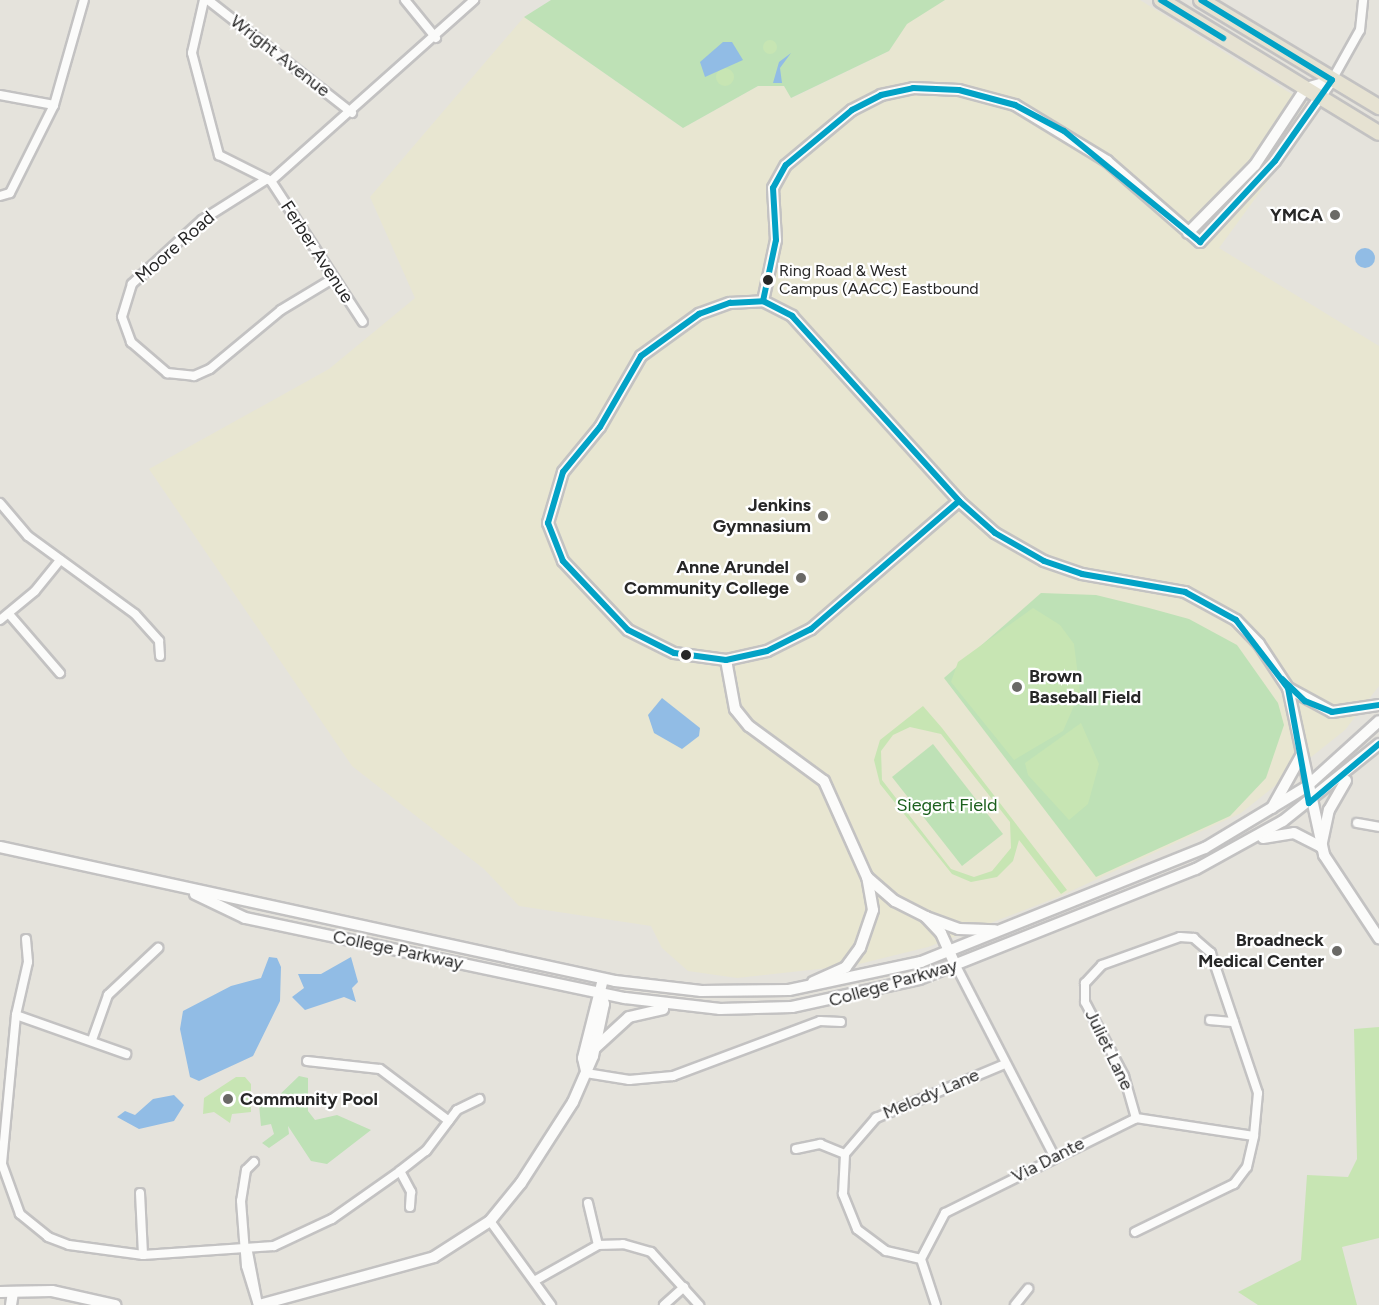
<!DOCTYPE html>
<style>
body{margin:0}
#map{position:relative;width:1379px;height:1305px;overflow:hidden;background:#e5e3dc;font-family:Figtree,sans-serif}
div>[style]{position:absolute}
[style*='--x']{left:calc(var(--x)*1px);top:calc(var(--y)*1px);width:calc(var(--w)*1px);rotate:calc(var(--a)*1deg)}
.education>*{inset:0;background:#e8e6d1}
.green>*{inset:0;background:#bee1b6}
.pitch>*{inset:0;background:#c7e5b3}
.round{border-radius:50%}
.water>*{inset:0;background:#91bce5}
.roads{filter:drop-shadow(2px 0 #c3c2c2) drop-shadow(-2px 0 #c3c2c2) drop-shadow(0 2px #c3c2c2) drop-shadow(0 -2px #c3c2c2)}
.minor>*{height:8px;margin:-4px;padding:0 4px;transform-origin:4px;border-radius:4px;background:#fbfbfa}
.tertiary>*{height:10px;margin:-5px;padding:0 5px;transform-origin:5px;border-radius:5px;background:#fbfbfa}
.secondary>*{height:10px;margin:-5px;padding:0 5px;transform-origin:5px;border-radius:5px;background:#fbfbfa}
.trunk>*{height:14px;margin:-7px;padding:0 7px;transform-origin:7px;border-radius:7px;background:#e6e2d2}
.bus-1>*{height:6px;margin:-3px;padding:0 3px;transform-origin:3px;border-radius:3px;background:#02a2c6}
.dots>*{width:16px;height:16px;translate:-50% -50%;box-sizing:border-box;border:3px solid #fff;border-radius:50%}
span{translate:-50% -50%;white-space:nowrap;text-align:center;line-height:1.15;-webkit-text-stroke:4.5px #fff;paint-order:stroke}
.bus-label{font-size:16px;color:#272727}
.left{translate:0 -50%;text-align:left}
.street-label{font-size:18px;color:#272727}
.poi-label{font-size:18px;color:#272727;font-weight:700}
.right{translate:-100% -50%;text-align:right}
.park-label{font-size:18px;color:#1b601d}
</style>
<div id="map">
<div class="education">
<i style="clip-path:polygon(945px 0,1140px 0,1319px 111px,1219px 248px,1379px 346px,1379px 686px,1345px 730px,1241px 813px,1058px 897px,928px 947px,855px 965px,737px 978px,688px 971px,662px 948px,651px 926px,519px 906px,484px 869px,352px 766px,149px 469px,329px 369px,415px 298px,370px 197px,524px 17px,683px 128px,758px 86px,784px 86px,792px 98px,889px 51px,906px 24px)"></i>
</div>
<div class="green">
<i style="clip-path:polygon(551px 0,945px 0,907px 24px,889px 51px,791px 98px,784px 86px,758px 86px,683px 128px,524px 17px)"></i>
<i style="clip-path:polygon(1041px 593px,1096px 595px,1149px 608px,1189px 619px,1237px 645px,1278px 703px,1284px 725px,1266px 778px,1230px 816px,1096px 877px,944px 678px)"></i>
<i style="clip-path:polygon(933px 744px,1003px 834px,962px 866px,892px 777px)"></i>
<i style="clip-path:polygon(299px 1076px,308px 1078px,308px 1111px,315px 1120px,337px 1115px,371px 1130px,327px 1164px,311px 1161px,288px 1126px,289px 1134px,269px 1148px,262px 1143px,274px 1134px,271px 1124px,261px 1126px,258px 1094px,272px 1102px)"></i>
</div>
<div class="pitch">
<i class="round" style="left:763px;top:40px;width:14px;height:14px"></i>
<i class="round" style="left:716px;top:68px;width:18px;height:18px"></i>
<i style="clip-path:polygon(1033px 608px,1060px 625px,1074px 644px,1080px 692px,1063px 731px,1014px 760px,951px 682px,958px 662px)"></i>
<i style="clip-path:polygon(evenodd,923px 706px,942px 728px,1067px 890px,1061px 894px,1019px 840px,1013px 861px,997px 877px,971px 882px,952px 874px,880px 784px,874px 760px,880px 740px,923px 706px,910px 727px,941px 734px,1010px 822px,1011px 848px,992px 871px,974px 877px,951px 869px,882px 780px,881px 751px,893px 735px,910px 727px)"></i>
<i style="clip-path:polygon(1081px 723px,1099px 764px,1088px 804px,1069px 820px,1028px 775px,1025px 763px)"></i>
<i style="clip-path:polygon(1379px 1027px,1379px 1238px,1342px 1247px,1357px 1305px,1258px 1305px,1238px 1292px,1301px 1260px,1307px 1175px,1348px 1177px,1357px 1159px,1354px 1029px)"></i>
<i style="clip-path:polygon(236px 1077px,245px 1077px,251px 1084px,251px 1112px,232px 1114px,230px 1123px,214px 1112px,203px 1114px,204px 1098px)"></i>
</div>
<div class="water">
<i style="clip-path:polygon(723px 42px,732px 42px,743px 60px,705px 77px,700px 62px)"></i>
<i style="clip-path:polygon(791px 53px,780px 68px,782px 83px,773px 83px,779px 62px)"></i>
<i class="round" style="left:1355px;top:248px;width:20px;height:20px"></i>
<i style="clip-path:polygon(662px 698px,700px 728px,699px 736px,682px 749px,654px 733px,648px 715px)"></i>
<i style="clip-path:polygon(269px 957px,277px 958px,281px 967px,280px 1001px,253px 1056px,199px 1081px,190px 1077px,180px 1029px,183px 1011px,231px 986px,261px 978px)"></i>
<i style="clip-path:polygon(351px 957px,358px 982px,352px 988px,356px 1002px,344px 997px,305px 1010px,292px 997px,304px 988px,298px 974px,321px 974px)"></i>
<i style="clip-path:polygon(174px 1095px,184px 1105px,174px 1121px,139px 1129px,117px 1117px,125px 1111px,135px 1115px,153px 1099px)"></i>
</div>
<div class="roads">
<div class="minor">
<i style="--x:204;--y:0;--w:54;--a:102.8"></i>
<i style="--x:192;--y:53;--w:106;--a:75.2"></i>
<i style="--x:219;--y:155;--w:58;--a:26.6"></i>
<i style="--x:271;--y:181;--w:168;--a:56.9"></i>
<i style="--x:208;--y:0;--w:183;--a:38.1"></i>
<i style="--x:405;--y:0;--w:49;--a:50.8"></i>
<i style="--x:1332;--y:80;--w:57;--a:-60.8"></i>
<i style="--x:1360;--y:30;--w:30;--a:-84"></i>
<i style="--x:0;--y:95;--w:55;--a:10.5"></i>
<i style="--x:267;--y:179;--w:77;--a:147.8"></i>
<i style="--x:202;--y:220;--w:95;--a:137.6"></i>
<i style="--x:132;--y:284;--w:34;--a:107"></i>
<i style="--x:122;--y:317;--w:27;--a:70"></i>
<i style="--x:131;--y:342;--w:48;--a:40.7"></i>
<i style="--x:167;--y:373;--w:27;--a:6"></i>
<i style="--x:194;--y:376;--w:17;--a:-24"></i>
<i style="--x:210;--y:369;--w:92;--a:-39.7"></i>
<i style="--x:281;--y:310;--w:62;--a:-31.1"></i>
<i style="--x:271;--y:181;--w:272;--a:-41.7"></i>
<i style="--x:0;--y:196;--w:10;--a:-17"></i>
<i style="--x:10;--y:193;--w:98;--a:-63.4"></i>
<i style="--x:54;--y:105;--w:109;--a:-74.1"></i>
<i style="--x:0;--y:503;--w:43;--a:49.7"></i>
<i style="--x:28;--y:536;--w:132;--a:36.1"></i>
<i style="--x:135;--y:614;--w:36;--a:48"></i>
<i style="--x:159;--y:641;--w:15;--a:86"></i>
<i style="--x:9;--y:614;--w:78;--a:49.2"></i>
<i style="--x:0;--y:620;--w:45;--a:-39.6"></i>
<i style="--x:35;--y:591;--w:40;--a:-51"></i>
<i style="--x:1357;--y:823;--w:22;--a:10"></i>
<i style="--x:26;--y:939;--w:23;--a:85"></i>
<i style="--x:28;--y:962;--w:54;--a:102.8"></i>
<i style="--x:16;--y:1015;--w:150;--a:95.4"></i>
<i style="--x:2;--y:1164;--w:53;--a:70.2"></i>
<i style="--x:20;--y:1214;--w:36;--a:39"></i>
<i style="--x:48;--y:1237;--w:22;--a:21"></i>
<i style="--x:69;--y:1245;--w:75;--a:7.7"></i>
<i style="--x:143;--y:1255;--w:131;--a:-3.9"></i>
<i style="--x:274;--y:1246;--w:64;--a:-25"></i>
<i style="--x:332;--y:1219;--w:83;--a:-35.2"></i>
<i style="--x:400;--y:1171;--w:33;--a:-38"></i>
<i style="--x:426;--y:1151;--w:51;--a:-52.9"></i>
<i style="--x:457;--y:1110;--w:25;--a:-26"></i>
<i style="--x:956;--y:966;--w:214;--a:62.7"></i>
<i style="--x:16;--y:1015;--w:117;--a:19.5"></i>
<i style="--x:1210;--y:1020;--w:24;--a:5"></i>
<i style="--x:92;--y:1040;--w:48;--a:-70.4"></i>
<i style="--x:108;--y:995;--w:69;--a:-43.2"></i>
<i style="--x:307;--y:1061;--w:73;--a:6.3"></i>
<i style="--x:380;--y:1069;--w:86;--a:37"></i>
<i style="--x:586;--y:1073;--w:44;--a:9.2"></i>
<i style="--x:629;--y:1080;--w:44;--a:-5.2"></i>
<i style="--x:673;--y:1076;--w:157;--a:-20.5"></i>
<i style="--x:820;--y:1021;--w:21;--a:3"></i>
<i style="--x:796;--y:1149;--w:25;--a:-12"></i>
<i style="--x:820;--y:1144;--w:27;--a:22"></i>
<i style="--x:254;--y:1162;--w:11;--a:135"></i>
<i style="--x:246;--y:1170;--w:31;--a:99"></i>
<i style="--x:241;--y:1201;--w:65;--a:85.6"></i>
<i style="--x:246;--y:1266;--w:41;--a:72.9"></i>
<i style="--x:400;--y:1171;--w:24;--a:62"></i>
<i style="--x:411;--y:1192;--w:15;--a:94"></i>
<i style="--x:140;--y:1193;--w:62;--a:87.2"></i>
<i style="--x:588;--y:1203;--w:43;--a:76.6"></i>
<i style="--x:490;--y:1221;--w:104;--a:54"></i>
<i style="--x:1135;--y:1232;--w:110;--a:-25.9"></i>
<i style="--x:1234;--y:1184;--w:21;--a:-53"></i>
<i style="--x:1247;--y:1167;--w:32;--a:-77"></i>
<i style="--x:1254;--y:1136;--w:43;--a:-84.7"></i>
<i style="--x:1258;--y:1093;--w:148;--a:-108.6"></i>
<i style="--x:1211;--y:953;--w:23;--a:-139"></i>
<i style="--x:1194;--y:938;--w:14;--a:-176"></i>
<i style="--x:1180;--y:937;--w:83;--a:160.3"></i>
<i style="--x:1102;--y:965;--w:25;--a:133"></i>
<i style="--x:1085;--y:983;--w:19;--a:90"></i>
<i style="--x:1085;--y:1002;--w:84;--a:62.2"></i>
<i style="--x:1124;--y:1076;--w:44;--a:74.1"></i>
<i style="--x:248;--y:1252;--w:54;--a:79.3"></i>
<i style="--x:921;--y:1259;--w:36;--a:-167"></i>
<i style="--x:886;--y:1251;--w:36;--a:-143"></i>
<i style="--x:857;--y:1229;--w:38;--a:-112"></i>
<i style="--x:843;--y:1194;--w:40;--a:-87.1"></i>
<i style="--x:845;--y:1154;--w:48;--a:-49.3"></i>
<i style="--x:876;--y:1118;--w:140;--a:-22.7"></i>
<i style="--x:536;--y:1280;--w:71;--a:-29.4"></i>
<i style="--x:598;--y:1245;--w:25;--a:-2"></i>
<i style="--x:623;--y:1244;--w:29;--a:16"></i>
<i style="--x:651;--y:1252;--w:72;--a:47.8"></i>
<i style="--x:664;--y:1305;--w:27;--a:-42"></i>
<i style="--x:936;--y:1305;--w:48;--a:-108.1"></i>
<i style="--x:921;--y:1259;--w:52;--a:-62.4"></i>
<i style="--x:945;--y:1213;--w:213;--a:-26.4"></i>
<i style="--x:1136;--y:1118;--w:119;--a:8.7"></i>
<i style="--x:1015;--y:1305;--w:21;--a:-51"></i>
</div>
<div class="tertiary">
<i style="--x:1188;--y:233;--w:95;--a:-45.4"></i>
<i style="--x:1255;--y:165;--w:92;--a:-56.5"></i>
<i style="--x:1306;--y:88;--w:25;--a:-16"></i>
<i style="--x:763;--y:301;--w:62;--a:-78"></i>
<i style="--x:776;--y:240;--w:52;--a:-93.3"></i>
<i style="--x:773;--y:188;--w:26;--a:-61"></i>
<i style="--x:786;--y:165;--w:86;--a:-39.8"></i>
<i style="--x:852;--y:110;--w:33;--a:-27"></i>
<i style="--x:881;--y:95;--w:33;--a:-12"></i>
<i style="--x:913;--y:88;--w:46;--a:2.5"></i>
<i style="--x:959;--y:90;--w:58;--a:15"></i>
<i style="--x:1015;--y:105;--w:108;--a:31.3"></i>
<i style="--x:1107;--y:161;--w:123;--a:41.1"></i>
<i style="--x:1200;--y:242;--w:110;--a:-47.2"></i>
<i style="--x:1275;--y:161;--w:99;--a:-54.9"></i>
<i style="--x:959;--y:501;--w:196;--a:139.1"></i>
<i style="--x:811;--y:629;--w:49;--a:153.4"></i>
<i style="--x:767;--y:651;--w:42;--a:167.6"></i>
<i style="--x:726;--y:660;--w:52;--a:-172.3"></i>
<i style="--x:674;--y:653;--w:51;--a:-153.4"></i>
<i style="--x:628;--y:630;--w:95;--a:-133.3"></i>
<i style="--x:563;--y:561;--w:41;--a:-111.5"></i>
<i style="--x:548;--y:523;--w:53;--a:-73.6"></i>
<i style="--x:563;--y:472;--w:58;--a:-50.6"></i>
<i style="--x:600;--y:427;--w:82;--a:-60"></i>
<i style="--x:641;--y:356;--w:72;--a:-35.9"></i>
<i style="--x:699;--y:314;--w:33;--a:-20"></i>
<i style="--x:730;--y:303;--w:33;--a:-3"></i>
<i style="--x:763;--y:301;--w:33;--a:27"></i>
<i style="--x:792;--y:316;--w:249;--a:47.9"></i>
<i style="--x:959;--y:501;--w:48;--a:41.6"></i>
<i style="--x:995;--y:533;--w:56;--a:29.7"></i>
<i style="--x:1044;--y:561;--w:40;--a:18.9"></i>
<i style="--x:1082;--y:574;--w:105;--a:9.9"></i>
<i style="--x:1185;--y:592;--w:58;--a:28.8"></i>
<i style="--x:1236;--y:620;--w:33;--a:46"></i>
<i style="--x:1259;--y:644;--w:53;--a:56.6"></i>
<i style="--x:1288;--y:688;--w:171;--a:77.8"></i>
<i style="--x:1324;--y:855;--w:100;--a:56.5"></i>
<i style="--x:726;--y:660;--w:50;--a:79.6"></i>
<i style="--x:735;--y:709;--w:22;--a:51"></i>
<i style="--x:749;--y:726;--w:93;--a:36.3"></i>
<i style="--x:824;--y:781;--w:105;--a:65.9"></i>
<i style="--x:867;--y:877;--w:37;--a:41"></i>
<i style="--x:895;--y:901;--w:35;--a:27"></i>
<i style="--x:926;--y:917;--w:22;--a:47"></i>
<i style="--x:941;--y:933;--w:36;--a:66"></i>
<i style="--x:586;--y:1071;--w:13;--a:-103"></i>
<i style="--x:583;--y:1058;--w:81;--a:-75.8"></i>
<i style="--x:0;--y:1292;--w:52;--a:-1.1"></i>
<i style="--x:52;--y:1291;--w:65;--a:12.5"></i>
<i style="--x:11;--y:1305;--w:12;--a:-81"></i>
<i style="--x:259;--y:1305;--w:181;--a:-15.3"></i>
<i style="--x:434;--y:1257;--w:67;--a:-32.7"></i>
<i style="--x:490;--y:1221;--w:49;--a:-50.8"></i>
<i style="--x:521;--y:1183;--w:96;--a:-57.3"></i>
<i style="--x:573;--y:1102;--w:50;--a:-66.5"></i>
<i style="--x:593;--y:1056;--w:53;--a:-78.1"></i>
<i style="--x:604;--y:1004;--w:11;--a:-105"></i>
</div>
<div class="secondary">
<i style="--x:1288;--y:688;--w:50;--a:28.6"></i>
<i style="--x:1332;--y:712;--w:48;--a:-8.5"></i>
<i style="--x:1272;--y:808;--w:60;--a:-60.9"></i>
<i style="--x:1263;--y:838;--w:31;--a:-9"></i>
<i style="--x:1294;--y:833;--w:30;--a:27"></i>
<i style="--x:1321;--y:847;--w:38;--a:-78"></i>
<i style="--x:1329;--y:810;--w:34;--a:-60"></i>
<i style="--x:0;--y:847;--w:629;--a:12.29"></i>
<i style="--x:615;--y:981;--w:87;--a:6.6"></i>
<i style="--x:701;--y:991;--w:88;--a:-0.7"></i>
<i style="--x:789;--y:990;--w:135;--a:-12"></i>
<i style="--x:921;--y:962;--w:306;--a:-21.9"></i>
<i style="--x:1205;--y:848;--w:118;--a:-31.1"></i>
<i style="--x:1306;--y:787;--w:98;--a:-42.1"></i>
<i style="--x:195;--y:894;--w:55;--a:25.6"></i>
<i style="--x:245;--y:918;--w:388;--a:11.9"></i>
<i style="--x:625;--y:998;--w:96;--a:6.6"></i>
<i style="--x:720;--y:1009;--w:72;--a:-1.6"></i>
<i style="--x:792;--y:1007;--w:130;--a:-12.4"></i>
<i style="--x:919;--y:979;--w:298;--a:-21.7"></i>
<i style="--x:1196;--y:869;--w:99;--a:-28.9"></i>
<i style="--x:1283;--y:821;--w:123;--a:-38.7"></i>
<i style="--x:926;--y:917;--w:35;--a:20"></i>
<i style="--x:959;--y:929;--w:36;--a:2"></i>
<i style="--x:813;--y:982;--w:36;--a:-24"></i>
<i style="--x:846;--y:967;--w:24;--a:-54"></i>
<i style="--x:860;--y:948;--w:40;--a:-71.1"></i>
<i style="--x:873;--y:910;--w:34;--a:-100"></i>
<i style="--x:594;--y:1049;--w:47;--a:-42.4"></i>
<i style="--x:629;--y:1017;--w:35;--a:-13"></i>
</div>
<div class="trunk">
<i style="--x:1161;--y:0;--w:255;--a:31.4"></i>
<i style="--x:1201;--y:0;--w:208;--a:31"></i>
</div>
</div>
<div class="bus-1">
<i style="--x:1161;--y:0;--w:73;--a:31.5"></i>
<i style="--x:763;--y:301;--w:62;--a:-78"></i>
<i style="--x:776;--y:240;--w:52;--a:-93.3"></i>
<i style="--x:773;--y:188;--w:26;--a:-61"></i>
<i style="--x:786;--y:165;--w:86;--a:-39.8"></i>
<i style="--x:852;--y:110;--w:33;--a:-27"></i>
<i style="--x:881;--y:95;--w:33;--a:-12"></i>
<i style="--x:913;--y:88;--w:46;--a:2.5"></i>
<i style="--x:959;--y:90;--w:58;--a:15"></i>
<i style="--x:1015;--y:105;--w:55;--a:28"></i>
<i style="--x:1064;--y:131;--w:176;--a:39.2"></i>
<i style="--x:1200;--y:242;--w:110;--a:-47.2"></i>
<i style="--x:1275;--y:161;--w:99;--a:-54.9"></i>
<i style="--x:1332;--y:80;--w:153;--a:-148.6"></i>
<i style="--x:763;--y:301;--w:33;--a:27"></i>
<i style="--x:792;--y:316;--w:249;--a:47.9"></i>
<i style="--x:959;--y:501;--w:196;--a:139.1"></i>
<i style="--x:811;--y:629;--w:49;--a:153.4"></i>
<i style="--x:767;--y:651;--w:42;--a:167.6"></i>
<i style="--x:726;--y:660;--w:52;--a:-172.3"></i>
<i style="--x:674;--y:653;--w:51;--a:-153.4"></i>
<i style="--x:628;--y:630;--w:95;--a:-133.3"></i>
<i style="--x:563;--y:561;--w:41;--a:-111.5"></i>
<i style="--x:548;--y:523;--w:53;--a:-73.6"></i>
<i style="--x:563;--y:472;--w:58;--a:-50.6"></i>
<i style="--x:600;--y:427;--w:82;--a:-60"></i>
<i style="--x:641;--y:356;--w:72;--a:-35.9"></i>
<i style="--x:699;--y:314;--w:33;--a:-20"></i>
<i style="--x:730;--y:303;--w:33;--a:-3"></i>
<i style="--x:959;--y:501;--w:48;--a:41.6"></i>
<i style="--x:995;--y:533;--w:56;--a:29.7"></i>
<i style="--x:1044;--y:561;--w:40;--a:18.9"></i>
<i style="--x:1082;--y:574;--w:105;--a:9.9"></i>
<i style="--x:1185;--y:592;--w:58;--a:28.8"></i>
<i style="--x:1236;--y:620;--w:86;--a:52.6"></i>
<i style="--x:1288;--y:688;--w:117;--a:79.7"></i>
<i style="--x:1282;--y:679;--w:32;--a:44"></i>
<i style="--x:1305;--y:701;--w:29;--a:22"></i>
<i style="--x:1332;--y:712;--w:48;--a:-8.5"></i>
<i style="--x:1309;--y:803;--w:92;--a:-40.1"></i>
</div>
<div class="dots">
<i style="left:1335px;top:215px;background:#6a6966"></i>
<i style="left:768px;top:280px;background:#272727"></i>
<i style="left:823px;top:516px;background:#6a6966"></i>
<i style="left:801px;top:578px;background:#6a6966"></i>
<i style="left:686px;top:655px;background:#272727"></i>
<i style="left:1017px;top:687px;background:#6a6966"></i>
<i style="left:1337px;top:951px;background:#6a6966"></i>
<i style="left:228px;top:1099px;background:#6a6966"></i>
</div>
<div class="bus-label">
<span class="left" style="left:779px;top:280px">Ring Road &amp; West<br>Campus (AACC) Eastbound</span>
</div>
<div class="street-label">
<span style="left:280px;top:56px;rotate:38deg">Wright Avenue</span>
<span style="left:175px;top:247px;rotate:-41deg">Moore Road</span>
<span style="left:317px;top:252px;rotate:57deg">Ferber Avenue</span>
<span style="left:398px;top:950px;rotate:12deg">College Parkway</span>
<span style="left:893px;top:983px;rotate:-16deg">College Parkway</span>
<span style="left:1109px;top:1050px;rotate:64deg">Juliet Lane</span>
<span style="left:931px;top:1094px;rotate:-23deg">Melody Lane</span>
<span style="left:1048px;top:1160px;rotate:-27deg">Via Dante</span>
</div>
<div class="poi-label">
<span class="right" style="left:1323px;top:215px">YMCA</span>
<span class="right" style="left:811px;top:516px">Jenkins<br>Gymnasium</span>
<span class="right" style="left:789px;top:578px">Anne Arundel<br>Community College</span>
<span class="left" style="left:1029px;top:687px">Brown<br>Baseball Field</span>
<span class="right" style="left:1324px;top:951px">Broadneck<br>Medical Center</span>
<span class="left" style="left:240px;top:1099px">Community Pool</span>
</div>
<div class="park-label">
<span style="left:947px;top:805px">Siegert Field</span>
</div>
</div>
